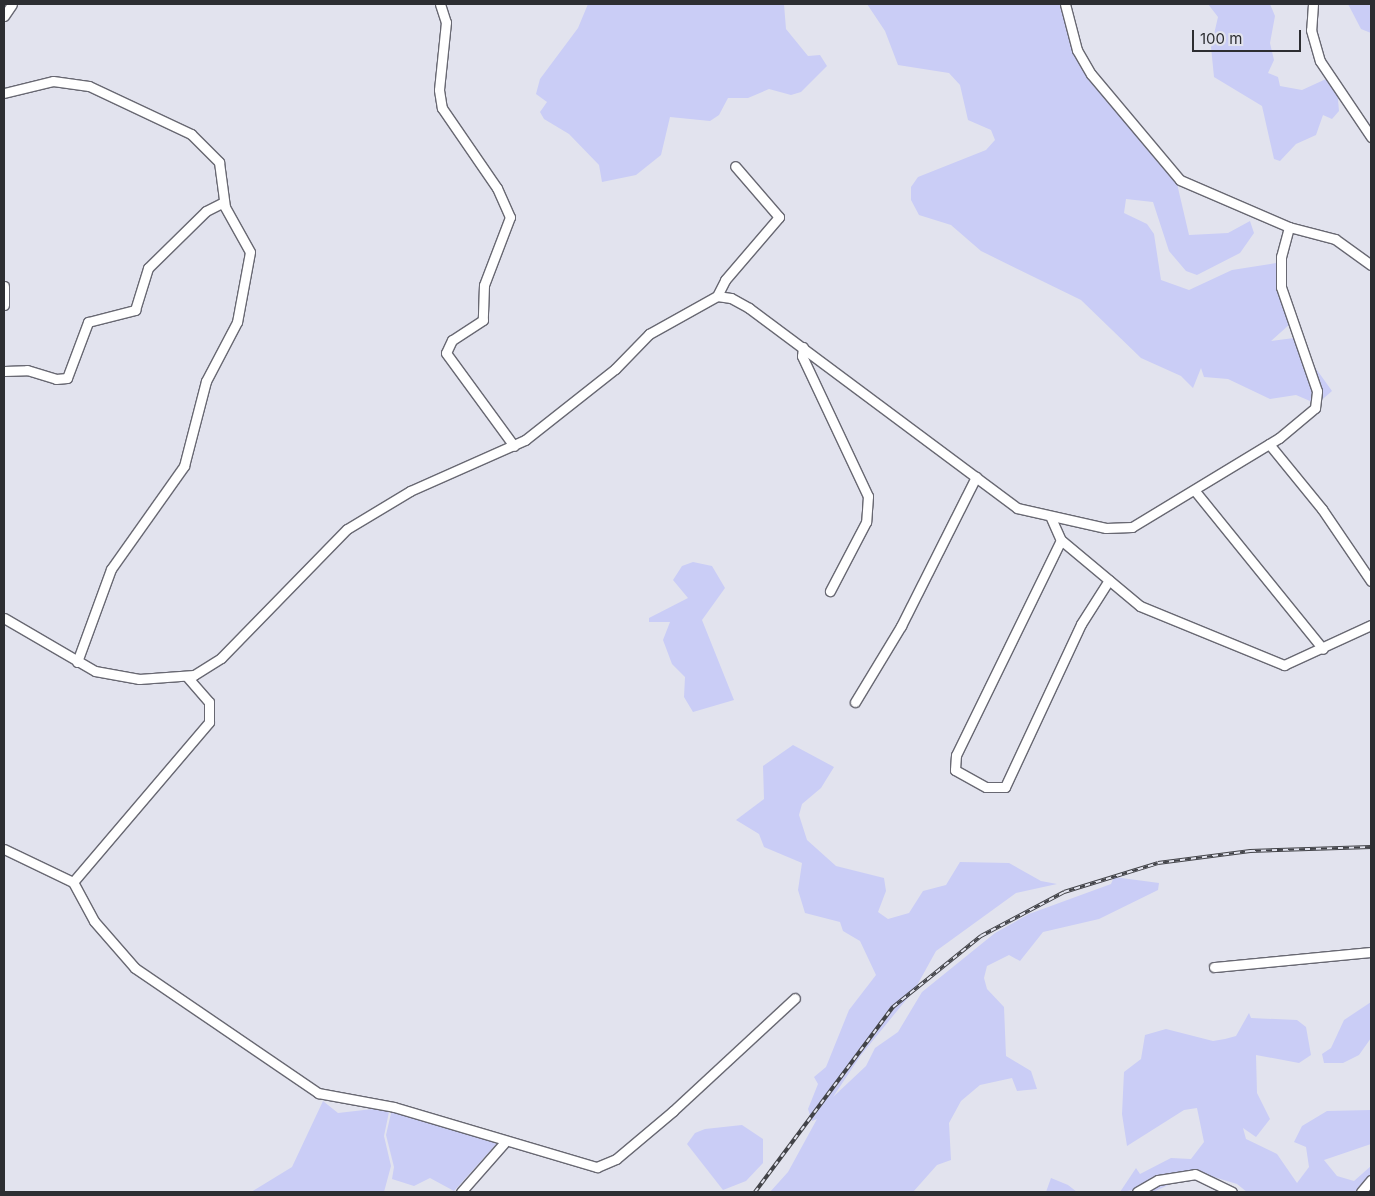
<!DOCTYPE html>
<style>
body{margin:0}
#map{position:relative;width:1375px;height:1196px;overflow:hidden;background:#e2e3ee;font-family:Inter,sans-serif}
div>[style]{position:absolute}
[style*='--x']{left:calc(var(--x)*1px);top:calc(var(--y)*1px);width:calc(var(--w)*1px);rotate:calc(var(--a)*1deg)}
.green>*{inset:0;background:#cacdf6}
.roads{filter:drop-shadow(1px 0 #686872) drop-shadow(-1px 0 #686872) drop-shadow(0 1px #686872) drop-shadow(0 -1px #686872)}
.street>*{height:9px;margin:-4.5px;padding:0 4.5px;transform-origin:4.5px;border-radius:4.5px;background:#fff}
.rail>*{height:4px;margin-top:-2px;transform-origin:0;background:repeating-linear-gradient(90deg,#e2e3ee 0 5.5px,#424348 0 11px);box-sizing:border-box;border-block:1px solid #424348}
span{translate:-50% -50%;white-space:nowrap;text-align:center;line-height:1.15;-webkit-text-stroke:4.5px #e2e3ee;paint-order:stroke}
.frame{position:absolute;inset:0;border:5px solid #2d2e32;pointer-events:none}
.scale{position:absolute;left:1192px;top:30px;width:109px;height:22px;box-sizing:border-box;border:2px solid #2d2e32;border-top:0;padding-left:6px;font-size:15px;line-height:18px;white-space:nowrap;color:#2d2e32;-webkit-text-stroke:4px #e2e3ee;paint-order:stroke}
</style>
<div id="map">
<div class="green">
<i style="clip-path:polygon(588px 4px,784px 4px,786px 29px,808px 56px,820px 55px,827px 66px,801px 92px,791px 95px,769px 89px,748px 98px,728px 98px,719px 115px,710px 121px,670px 117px,661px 155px,636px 175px,602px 182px,599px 165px,569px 134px,544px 119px,540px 112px,547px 102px,536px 94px,540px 79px,578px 28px)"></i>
<i style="clip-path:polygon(867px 4px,1063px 4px,1073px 48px,1175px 175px,1189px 235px,1228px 233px,1250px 221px,1254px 233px,1240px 253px,1197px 275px,1186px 271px,1169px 251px,1153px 202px,1126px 199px,1124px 213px,1147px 224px,1154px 234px,1161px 280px,1189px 290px,1232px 270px,1276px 263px,1290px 324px,1271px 341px,1294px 338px,1332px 391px,1317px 404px,1296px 395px,1270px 399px,1228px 379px,1204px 377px,1201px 368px,1193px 388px,1181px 376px,1141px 358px,1081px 300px,981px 251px,951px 225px,919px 215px,911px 200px,911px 187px,918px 177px,986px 150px,995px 140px,991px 130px,968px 120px,960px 85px,949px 73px,898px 65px,885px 31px)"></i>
<i style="clip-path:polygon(1208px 4px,1270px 4px,1275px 16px,1270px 43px,1274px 60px,1268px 73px,1278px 77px,1280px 86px,1302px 90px,1326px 79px,1337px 88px,1339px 111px,1332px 119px,1323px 115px,1316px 135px,1296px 144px,1280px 161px,1274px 159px,1262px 106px,1214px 77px,1211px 47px,1218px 17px)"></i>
<i style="clip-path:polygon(1348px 4px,1371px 4px,1371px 33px,1361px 29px)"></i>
<i style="clip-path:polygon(693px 562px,712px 566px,725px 588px,702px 620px,734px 700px,693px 712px,684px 697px,685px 677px,672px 664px,663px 640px,670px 622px,649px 622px,649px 618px,688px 598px,673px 580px,682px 566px)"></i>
<i style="clip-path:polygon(793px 745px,834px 767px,821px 788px,802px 804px,799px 815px,807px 840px,836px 866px,884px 878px,886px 891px,878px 912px,888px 919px,909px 913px,923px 891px,946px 885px,960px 862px,1009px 863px,1041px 881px,1057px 884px,1016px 893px,936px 951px,915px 989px,861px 1055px,833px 1097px,866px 1066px,875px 1048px,898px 1032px,922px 992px,995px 933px,1029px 914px,1111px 884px,1114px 877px,1159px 883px,1158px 890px,1099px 919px,1043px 932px,1020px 961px,1009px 955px,987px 966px,984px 978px,987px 989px,1004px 1007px,1006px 1056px,1031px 1071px,1037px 1089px,1017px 1091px,1012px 1078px,980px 1085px,961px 1101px,949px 1123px,951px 1160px,937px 1165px,913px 1192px,770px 1192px,788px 1172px,817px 1119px,812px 1121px,808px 1109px,818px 1084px,814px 1077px,826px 1067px,849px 1010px,876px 975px,860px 941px,843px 931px,840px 922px,805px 913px,798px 890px,802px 863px,764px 847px,759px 834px,736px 820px,764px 799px,763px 766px)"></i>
<i style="clip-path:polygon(1371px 1002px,1371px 1038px,1359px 1055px,1343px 1063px,1324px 1063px,1322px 1054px,1331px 1048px,1344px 1020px)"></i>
<i style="clip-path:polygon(1249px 1013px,1251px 1018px,1297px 1020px,1306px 1027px,1311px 1055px,1299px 1063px,1256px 1055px,1257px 1093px,1270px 1119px,1256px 1137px,1243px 1128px,1246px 1139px,1277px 1154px,1297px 1183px,1309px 1167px,1306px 1147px,1294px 1142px,1302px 1126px,1327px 1111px,1371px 1110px,1371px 1144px,1324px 1160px,1337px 1176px,1354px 1181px,1371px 1166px,1371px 1192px,1247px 1192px,1237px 1184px,1197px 1172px,1153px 1192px,1147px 1188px,1120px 1192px,1136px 1168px,1140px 1174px,1171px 1158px,1191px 1159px,1204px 1142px,1197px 1108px,1184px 1110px,1127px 1146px,1122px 1114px,1124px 1072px,1141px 1059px,1145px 1035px,1166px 1029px,1213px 1041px,1225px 1039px,1236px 1036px)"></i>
<i style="clip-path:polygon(323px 1101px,338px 1113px,390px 1107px,384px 1136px,391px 1166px,384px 1192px,251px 1192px,292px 1167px)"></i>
<i style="clip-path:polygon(392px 1109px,499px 1141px,454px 1191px,430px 1178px,414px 1186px,392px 1179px,394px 1167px,386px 1135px)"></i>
<i style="clip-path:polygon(742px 1125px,763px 1139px,763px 1163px,746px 1181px,723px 1190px,687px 1144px,695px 1133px,705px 1129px)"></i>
<i style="clip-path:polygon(1051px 1178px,1068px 1185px,1077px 1192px,1046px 1192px)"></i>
</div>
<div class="roads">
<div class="street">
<i style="--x:440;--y:4;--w:19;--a:72"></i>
<i style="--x:446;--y:22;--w:68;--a:95.9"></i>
<i style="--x:439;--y:90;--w:18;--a:81"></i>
<i style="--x:442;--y:108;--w:97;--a:55.5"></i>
<i style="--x:497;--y:188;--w:32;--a:66"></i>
<i style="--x:510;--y:217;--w:73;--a:110.9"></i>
<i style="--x:484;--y:285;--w:35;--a:92"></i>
<i style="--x:483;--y:320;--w:37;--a:147"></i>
<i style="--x:452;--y:340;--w:14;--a:115"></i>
<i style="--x:446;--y:353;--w:115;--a:53.8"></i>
<i style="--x:1065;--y:4;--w:48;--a:75.4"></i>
<i style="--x:1077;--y:50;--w:28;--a:60"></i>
<i style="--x:1091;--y:74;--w:138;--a:50"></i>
<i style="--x:1180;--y:180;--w:119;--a:23.3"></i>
<i style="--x:1289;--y:227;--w:48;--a:14.6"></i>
<i style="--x:1335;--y:239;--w:44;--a:35.8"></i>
<i style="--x:1313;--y:4;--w:26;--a:94"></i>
<i style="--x:1311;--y:30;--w:32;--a:74"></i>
<i style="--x:1320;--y:61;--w:92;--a:56.1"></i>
<i style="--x:4;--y:16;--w:14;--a:-56"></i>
<i style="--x:4;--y:93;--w:50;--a:-13.8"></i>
<i style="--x:53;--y:81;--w:36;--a:8"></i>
<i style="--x:89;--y:86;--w:113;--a:25.2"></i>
<i style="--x:191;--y:134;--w:40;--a:45"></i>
<i style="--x:219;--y:162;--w:45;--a:82.4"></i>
<i style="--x:225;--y:207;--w:51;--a:60.9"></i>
<i style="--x:250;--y:252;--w:71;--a:100.5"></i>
<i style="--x:237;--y:322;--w:67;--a:117.7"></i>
<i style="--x:206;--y:381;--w:88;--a:104.5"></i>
<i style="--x:184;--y:466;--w:126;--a:125.3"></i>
<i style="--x:111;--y:569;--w:99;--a:110.1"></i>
<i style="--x:4;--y:286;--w:19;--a:90"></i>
<i style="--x:717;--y:296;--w:18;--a:-63"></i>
<i style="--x:725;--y:280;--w:83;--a:-49.4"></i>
<i style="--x:779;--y:217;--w:67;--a:-130.8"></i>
<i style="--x:803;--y:347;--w:9;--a:96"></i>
<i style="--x:802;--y:356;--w:155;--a:64.8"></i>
<i style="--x:868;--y:496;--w:26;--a:94"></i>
<i style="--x:866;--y:522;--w:78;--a:117.6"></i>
<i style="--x:4;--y:371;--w:23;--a:-2"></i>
<i style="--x:27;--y:370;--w:30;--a:17"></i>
<i style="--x:56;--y:379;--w:11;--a:-5"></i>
<i style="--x:67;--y:378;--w:60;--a:-69.4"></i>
<i style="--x:88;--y:322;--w:49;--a:-14.3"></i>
<i style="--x:135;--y:310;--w:44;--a:-72.8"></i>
<i style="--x:148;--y:268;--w:81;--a:-44.5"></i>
<i style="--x:206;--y:211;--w:20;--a:-27"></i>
<i style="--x:1269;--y:444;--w:84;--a:50.8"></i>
<i style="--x:1322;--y:509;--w:87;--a:55.8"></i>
<i style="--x:1195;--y:491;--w:203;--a:51"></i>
<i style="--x:1051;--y:518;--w:24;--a:66"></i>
<i style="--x:1061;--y:540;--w:103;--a:39.9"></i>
<i style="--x:1140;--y:606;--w:156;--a:22.3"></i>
<i style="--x:1284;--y:665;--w:96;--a:-24.7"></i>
<i style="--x:1061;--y:540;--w:239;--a:116"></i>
<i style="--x:956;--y:755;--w:15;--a:94"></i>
<i style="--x:955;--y:770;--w:35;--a:29"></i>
<i style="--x:986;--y:787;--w:19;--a:0"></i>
<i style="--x:1005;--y:787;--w:180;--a:-65"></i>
<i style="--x:1081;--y:624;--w:52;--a:-57.5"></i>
<i style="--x:4;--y:618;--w:105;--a:30.2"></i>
<i style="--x:95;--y:671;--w:45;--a:10.3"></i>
<i style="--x:139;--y:679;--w:55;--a:-4.2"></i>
<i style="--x:194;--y:675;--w:32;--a:-32"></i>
<i style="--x:221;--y:658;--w:180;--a:-45.7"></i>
<i style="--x:347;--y:529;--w:74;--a:-31.1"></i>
<i style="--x:410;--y:491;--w:126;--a:-23.9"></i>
<i style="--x:525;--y:440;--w:115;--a:-38.3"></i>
<i style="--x:615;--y:369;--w:49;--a:-45.8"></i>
<i style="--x:649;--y:334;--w:78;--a:-29.2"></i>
<i style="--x:717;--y:296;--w:14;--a:8"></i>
<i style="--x:731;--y:298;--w:21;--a:29"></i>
<i style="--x:749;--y:308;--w:334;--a:36.7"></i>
<i style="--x:1017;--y:508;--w:91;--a:12.7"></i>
<i style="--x:1106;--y:528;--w:26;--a:-2"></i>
<i style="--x:1132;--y:527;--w:172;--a:-31.2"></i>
<i style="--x:1279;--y:438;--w:47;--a:-39.8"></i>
<i style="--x:1315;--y:408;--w:17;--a:-83"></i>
<i style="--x:1317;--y:391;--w:110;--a:-109.1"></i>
<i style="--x:1281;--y:287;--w:30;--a:-90"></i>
<i style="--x:1281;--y:257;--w:31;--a:-75"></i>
<i style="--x:855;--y:702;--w:89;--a:-58.8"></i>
<i style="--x:901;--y:626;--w:167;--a:-63.3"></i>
<i style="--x:4;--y:849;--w:76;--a:25.6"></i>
<i style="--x:73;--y:882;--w:44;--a:61.7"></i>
<i style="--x:94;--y:921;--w:62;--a:48.9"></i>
<i style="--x:135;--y:968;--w:222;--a:34.3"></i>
<i style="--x:318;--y:1093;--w:77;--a:10.4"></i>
<i style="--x:394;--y:1107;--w:212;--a:16.5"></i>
<i style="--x:597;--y:1167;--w:21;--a:-23"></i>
<i style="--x:616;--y:1159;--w:75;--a:-40.1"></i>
<i style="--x:673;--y:1111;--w:166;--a:-42.8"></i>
<i style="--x:73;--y:882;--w:210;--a:-49.6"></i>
<i style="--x:209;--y:722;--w:20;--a:-90"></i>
<i style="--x:209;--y:702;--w:33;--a:-131"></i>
<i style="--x:1214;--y:967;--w:158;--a:-5.5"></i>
<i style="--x:461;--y:1192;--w:65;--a:-48.7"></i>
<i style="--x:1137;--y:1192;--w:24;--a:-30"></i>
<i style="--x:1158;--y:1180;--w:37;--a:-9"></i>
<i style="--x:1195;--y:1174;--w:41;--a:25.9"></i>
<i style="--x:1361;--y:1192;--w:16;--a:-50"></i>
</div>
</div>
<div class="rail">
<i style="--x:755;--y:1192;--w:231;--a:-53.3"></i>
<i style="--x:893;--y:1007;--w:113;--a:-38.9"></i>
<i style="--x:981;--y:936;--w:94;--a:-27.9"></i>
<i style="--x:1064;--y:892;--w:98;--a:-17.1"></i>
<i style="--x:1158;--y:863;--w:93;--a:-7.4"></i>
<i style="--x:1250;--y:851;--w:121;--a:-1.9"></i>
</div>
<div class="frame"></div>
<div class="scale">100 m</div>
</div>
